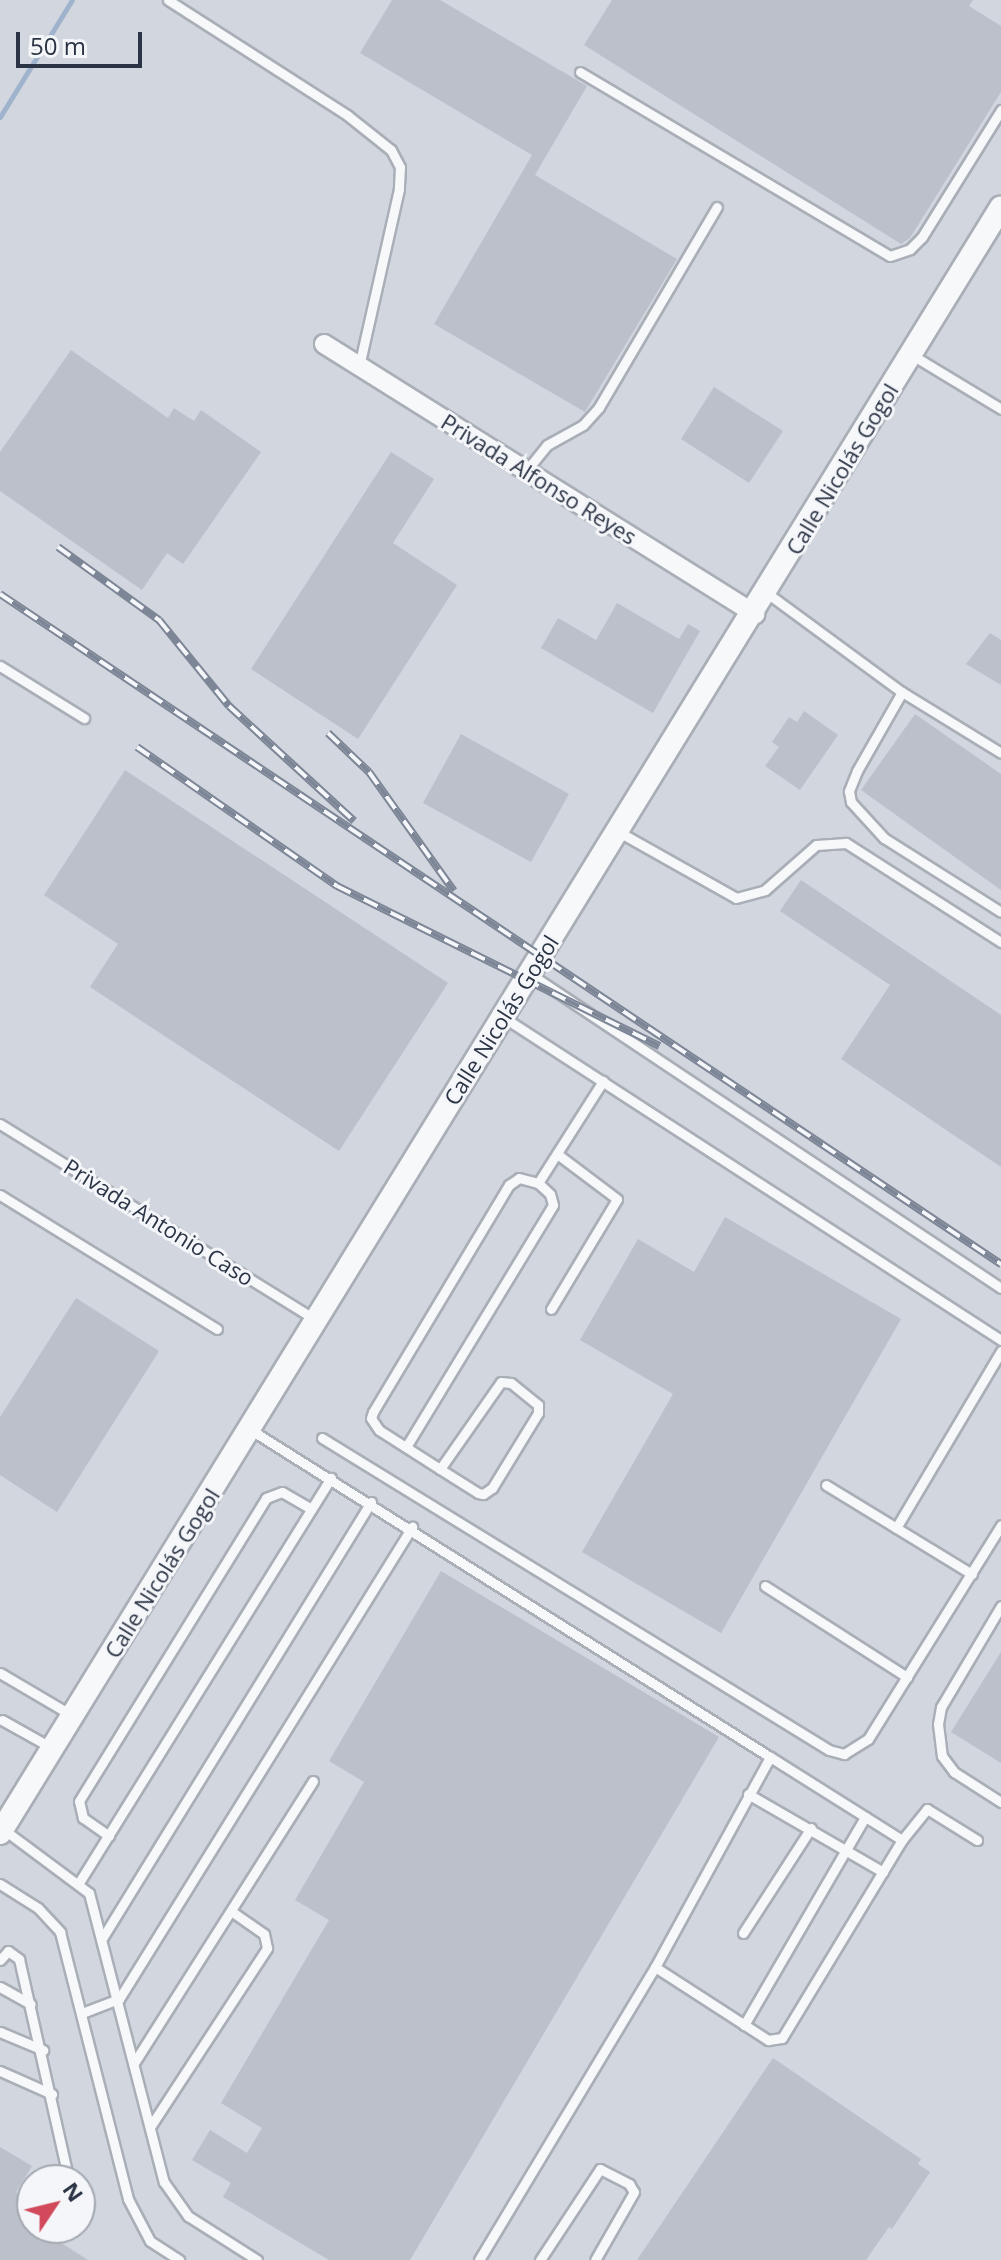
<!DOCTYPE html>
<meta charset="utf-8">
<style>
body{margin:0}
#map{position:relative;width:1001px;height:2260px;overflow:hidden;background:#e4e7ec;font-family:"Open Sans",sans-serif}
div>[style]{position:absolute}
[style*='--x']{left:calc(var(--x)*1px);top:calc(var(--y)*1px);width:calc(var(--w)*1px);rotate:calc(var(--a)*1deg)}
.built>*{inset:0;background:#d2d6de}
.stream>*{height:5px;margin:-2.5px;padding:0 2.5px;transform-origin:2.5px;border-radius:2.5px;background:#9fb4cc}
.building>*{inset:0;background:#bbc0ca}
.roads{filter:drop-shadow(2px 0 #a9aeb7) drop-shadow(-2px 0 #a9aeb7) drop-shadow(0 2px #a9aeb7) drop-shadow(0 -2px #a9aeb7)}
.service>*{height:9px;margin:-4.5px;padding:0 4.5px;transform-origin:4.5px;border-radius:4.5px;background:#f7f8fa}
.minor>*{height:18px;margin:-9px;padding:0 9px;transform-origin:9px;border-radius:9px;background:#f7f8fa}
.tertiary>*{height:22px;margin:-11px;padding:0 11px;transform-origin:11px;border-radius:11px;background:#f7f8fa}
.rail>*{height:8px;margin-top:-4px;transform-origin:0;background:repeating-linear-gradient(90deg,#f4f6f9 0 15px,#7d8696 0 30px);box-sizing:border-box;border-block:2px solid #7d8696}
span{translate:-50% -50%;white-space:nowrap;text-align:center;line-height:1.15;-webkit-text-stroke:6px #f4f6f9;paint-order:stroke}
.street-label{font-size:22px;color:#2b3445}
.north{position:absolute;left:16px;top:2164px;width:80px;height:80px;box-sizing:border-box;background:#f4f6f9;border:2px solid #a4a8b1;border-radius:50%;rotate:55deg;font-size:22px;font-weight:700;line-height:32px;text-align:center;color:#2b3445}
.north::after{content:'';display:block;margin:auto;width:28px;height:36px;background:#d1495b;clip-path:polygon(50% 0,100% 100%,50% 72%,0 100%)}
.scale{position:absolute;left:16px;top:32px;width:126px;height:36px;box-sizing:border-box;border:4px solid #2b3445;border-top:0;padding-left:10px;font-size:24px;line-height:28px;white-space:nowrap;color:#2b3445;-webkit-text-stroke:6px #f4f6f9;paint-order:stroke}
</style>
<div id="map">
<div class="built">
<i style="clip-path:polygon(evenodd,0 0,1001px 0,1001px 2260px,0 2260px,0 0,32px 2180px,80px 2180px,80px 2228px,32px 2228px,32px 2180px)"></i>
</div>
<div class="stream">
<i style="--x:0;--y:117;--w:137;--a:-58.4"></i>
</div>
<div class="building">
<i style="clip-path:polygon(392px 0,440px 0,587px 86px,535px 175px,677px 259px,585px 412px,434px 324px,532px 155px,360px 53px)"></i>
<i style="clip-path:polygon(612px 0,973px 0,969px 6px,1001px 26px,1001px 92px,910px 238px,901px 244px,584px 45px)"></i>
<i style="clip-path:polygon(71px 350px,168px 418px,174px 408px,194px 421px,201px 410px,261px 452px,183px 564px,167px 553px,142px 590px,0 491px,0 452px)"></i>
<i style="clip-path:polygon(714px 387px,783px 431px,749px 483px,681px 439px)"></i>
<i style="clip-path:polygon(391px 452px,434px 479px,393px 543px,457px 585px,358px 739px,251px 669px)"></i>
<i style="clip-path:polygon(617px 603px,679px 639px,688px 624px,700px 631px,653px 713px,541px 648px,558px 618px,596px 640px)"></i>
<i style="clip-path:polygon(990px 633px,1001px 640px,1001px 685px,966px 664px)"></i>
<i style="clip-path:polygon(804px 711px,838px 735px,800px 790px,765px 766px,779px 747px,772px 742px,789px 717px,797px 722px)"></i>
<i style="clip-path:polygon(915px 714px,1001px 774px,1001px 890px,861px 790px)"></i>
<i style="clip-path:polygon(461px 734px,569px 794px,531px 862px,423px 803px)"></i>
<i style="clip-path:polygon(125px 770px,448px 983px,339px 1151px,90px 987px,118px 944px,44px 895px)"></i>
<i style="clip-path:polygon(801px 880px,1001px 1015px,1001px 1167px,841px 1059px,890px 985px,780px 911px)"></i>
<i style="clip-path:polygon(725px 1217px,901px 1319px,721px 1633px,582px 1552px,673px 1394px,580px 1340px,638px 1239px,694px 1272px)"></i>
<i style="clip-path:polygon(76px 1298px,159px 1351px,57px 1512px,0 1475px,0 1417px)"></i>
<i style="clip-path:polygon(441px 1571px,719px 1737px,410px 2260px,329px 2260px,223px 2197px,231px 2183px,192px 2160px,210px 2130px,247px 2153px,262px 2128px,221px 2103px,329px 1920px,295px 1900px,364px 1782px,329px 1761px)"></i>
<i style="clip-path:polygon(1001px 1652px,1001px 1763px,951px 1732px)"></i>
<i style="clip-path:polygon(773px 2058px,921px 2159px,918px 2164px,930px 2172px,892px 2229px,889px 2227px,866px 2260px,637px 2260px)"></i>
<i style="clip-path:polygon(0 2147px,32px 2166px,16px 2192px,29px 2203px,21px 2217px,88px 2260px,0 2260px)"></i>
</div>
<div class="roads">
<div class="service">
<i style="--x:168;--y:0;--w:213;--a:32.7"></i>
<i style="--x:347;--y:115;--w:56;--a:38.5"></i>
<i style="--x:391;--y:150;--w:19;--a:62"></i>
<i style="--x:400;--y:167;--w:22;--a:93"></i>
<i style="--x:399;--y:189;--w:181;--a:102.7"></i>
<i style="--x:580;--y:72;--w:360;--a:30.7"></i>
<i style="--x:890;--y:256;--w:21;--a:-19"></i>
<i style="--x:910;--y:249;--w:17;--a:-45"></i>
<i style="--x:922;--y:237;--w:150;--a:-58.1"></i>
<i style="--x:912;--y:355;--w:104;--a:31.2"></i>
<i style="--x:526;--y:471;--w:33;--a:-51"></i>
<i style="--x:547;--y:445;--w:41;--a:-29.1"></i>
<i style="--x:583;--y:425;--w:24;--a:-48"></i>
<i style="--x:599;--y:407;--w:232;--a:-59.5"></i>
<i style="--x:767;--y:593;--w:167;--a:36.3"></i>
<i style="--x:902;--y:692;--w:116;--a:31.6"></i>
<i style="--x:0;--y:666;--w:99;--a:31.8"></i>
<i style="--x:902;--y:692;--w:91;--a:119.7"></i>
<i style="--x:857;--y:771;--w:22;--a:112"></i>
<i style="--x:849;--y:791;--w:11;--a:80"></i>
<i style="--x:851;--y:802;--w:49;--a:47.5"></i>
<i style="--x:884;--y:838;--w:138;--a:32.3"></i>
<i style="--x:619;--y:832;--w:134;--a:29.4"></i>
<i style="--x:736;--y:898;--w:30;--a:-15"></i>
<i style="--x:765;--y:890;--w:68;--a:-41.4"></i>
<i style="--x:816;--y:845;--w:30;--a:-4"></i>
<i style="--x:846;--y:843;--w:184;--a:32.6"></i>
<i style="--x:530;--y:974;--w:566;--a:33.69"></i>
<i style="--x:503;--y:1017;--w:594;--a:32.97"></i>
<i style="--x:0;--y:1124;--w:370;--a:31.8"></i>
<i style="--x:0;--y:1195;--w:255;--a:31.7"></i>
<i style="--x:551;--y:1309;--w:128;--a:-59"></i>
<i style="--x:617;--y:1199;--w:75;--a:-143.1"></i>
<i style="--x:251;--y:1430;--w:613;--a:32.21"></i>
<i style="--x:770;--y:1757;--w:239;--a:118.7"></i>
<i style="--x:655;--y:1967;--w:342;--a:121"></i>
<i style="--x:322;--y:1438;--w:595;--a:31.61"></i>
<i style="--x:829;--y:1750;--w:16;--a:15"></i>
<i style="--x:844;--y:1754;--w:28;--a:-32"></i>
<i style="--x:868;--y:1739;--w:252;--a:-58.1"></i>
<i style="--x:406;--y:1447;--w:283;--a:-58.7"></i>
<i style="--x:553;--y:1205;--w:11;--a:-105"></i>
<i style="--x:550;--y:1194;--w:16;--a:-137"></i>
<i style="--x:440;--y:1469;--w:106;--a:-55"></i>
<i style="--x:501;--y:1382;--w:10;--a:6"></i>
<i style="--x:511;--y:1383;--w:35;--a:39"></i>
<i style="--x:538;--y:1405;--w:8;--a:90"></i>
<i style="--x:538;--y:1413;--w:88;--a:121.5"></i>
<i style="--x:492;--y:1488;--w:11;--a:146"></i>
<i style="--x:483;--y:1494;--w:5;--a:-169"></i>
<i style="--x:478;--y:1493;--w:45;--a:-147.7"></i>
<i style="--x:440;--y:1469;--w:72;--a:-147.4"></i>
<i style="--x:379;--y:1430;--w:14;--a:-124"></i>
<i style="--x:371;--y:1418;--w:6;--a:-72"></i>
<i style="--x:373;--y:1412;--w:265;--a:-59.1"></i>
<i style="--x:509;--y:1185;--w:12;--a:-35"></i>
<i style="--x:519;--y:1178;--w:20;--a:15"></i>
<i style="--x:538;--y:1183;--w:121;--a:-57.5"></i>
<i style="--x:826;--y:1485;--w:171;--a:31.4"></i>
<i style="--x:896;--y:1528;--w:206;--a:-59.3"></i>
<i style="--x:765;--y:1586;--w:169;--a:32.7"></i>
<i style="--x:1001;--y:1606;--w:117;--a:120.7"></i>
<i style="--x:941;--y:1707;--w:17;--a:100"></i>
<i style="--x:938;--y:1724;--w:32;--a:83"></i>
<i style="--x:942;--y:1756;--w:20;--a:53"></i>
<i style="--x:954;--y:1772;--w:56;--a:32.6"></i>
<i style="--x:0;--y:1673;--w:85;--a:30.5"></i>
<i style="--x:2;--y:1720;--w:57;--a:29.2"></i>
<i style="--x:748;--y:1794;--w:156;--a:30"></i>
<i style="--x:3;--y:1829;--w:107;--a:36.7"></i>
<i style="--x:89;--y:1893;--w:299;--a:75.5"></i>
<i style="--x:164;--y:2182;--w:42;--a:54.8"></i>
<i style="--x:188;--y:2216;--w:82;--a:32.5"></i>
<i style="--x:109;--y:1836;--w:32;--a:-145"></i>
<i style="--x:83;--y:1818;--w:17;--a:-103"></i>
<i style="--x:79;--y:1801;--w:356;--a:-58.3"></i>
<i style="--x:266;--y:1498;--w:17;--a:-21"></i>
<i style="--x:282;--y:1492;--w:34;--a:30"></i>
<i style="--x:902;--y:1840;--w:40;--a:-51"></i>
<i style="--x:927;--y:1809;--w:59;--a:31.8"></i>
<i style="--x:80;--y:1881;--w:475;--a:-58.1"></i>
<i style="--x:0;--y:1884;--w:45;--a:32.3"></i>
<i style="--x:38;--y:1908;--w:33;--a:47"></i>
<i style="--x:60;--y:1932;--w:276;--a:75.7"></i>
<i style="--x:128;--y:2199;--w:47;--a:62.4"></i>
<i style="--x:150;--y:2241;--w:35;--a:33"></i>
<i style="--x:743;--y:1933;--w:125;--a:-57.1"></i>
<i style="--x:103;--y:1937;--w:511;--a:-58.36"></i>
<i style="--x:0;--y:1960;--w:12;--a:-48"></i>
<i style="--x:8;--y:1951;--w:14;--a:36"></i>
<i style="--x:19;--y:1959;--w:227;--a:77.3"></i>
<i style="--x:655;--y:1967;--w:135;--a:32.9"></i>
<i style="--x:768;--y:2040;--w:14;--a:-8"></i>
<i style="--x:782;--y:2038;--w:232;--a:-58.8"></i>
<i style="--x:902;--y:1840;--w:156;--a:-147.8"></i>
<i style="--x:0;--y:1987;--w:35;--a:29"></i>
<i style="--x:82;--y:2013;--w:40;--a:-21"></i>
<i style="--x:119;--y:1999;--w:556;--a:-58.17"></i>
<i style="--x:744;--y:2025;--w:241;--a:-59.8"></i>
<i style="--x:0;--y:2032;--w:47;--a:22.7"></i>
<i style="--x:134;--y:2063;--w:334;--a:-57.6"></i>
<i style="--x:0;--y:2071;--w:57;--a:23.9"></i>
<i style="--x:150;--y:2127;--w:214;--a:-56.8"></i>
<i style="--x:267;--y:1948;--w:14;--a:-102"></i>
<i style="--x:264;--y:1934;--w:40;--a:-145.1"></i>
<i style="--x:540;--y:2260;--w:109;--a:-56.6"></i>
<i style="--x:600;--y:2169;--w:33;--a:27"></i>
<i style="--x:629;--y:2184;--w:9;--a:58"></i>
<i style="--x:634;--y:2192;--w:78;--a:119.8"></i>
</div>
<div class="minor">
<i style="--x:324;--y:344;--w:509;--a:32.07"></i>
</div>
<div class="tertiary">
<i style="--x:0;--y:1833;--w:1909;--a:-58.38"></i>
</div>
</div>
<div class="rail">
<i style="--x:58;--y:547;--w:125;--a:35.9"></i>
<i style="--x:159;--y:620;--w:111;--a:50.9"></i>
<i style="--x:229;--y:706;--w:170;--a:42.6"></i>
<i style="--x:0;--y:594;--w:1205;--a:33.8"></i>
<i style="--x:328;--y:733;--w:57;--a:43.6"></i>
<i style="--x:369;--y:772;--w:146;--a:54.5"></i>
<i style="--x:137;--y:747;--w:244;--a:34.8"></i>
<i style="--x:337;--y:886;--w:360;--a:26.4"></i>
</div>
<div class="street-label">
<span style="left:842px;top:469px;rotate:-59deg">Calle Nicolás Gogol</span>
<span style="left:539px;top:479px;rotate:32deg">Privada Alfonso Reyes</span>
<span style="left:501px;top:1020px;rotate:-58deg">Calle Nicolás Gogol</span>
<span style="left:159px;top:1222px;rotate:32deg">Privada Antonio Caso</span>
<span style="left:162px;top:1573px;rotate:-58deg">Calle Nicolás Gogol</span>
</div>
<div class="north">N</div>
<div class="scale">50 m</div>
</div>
